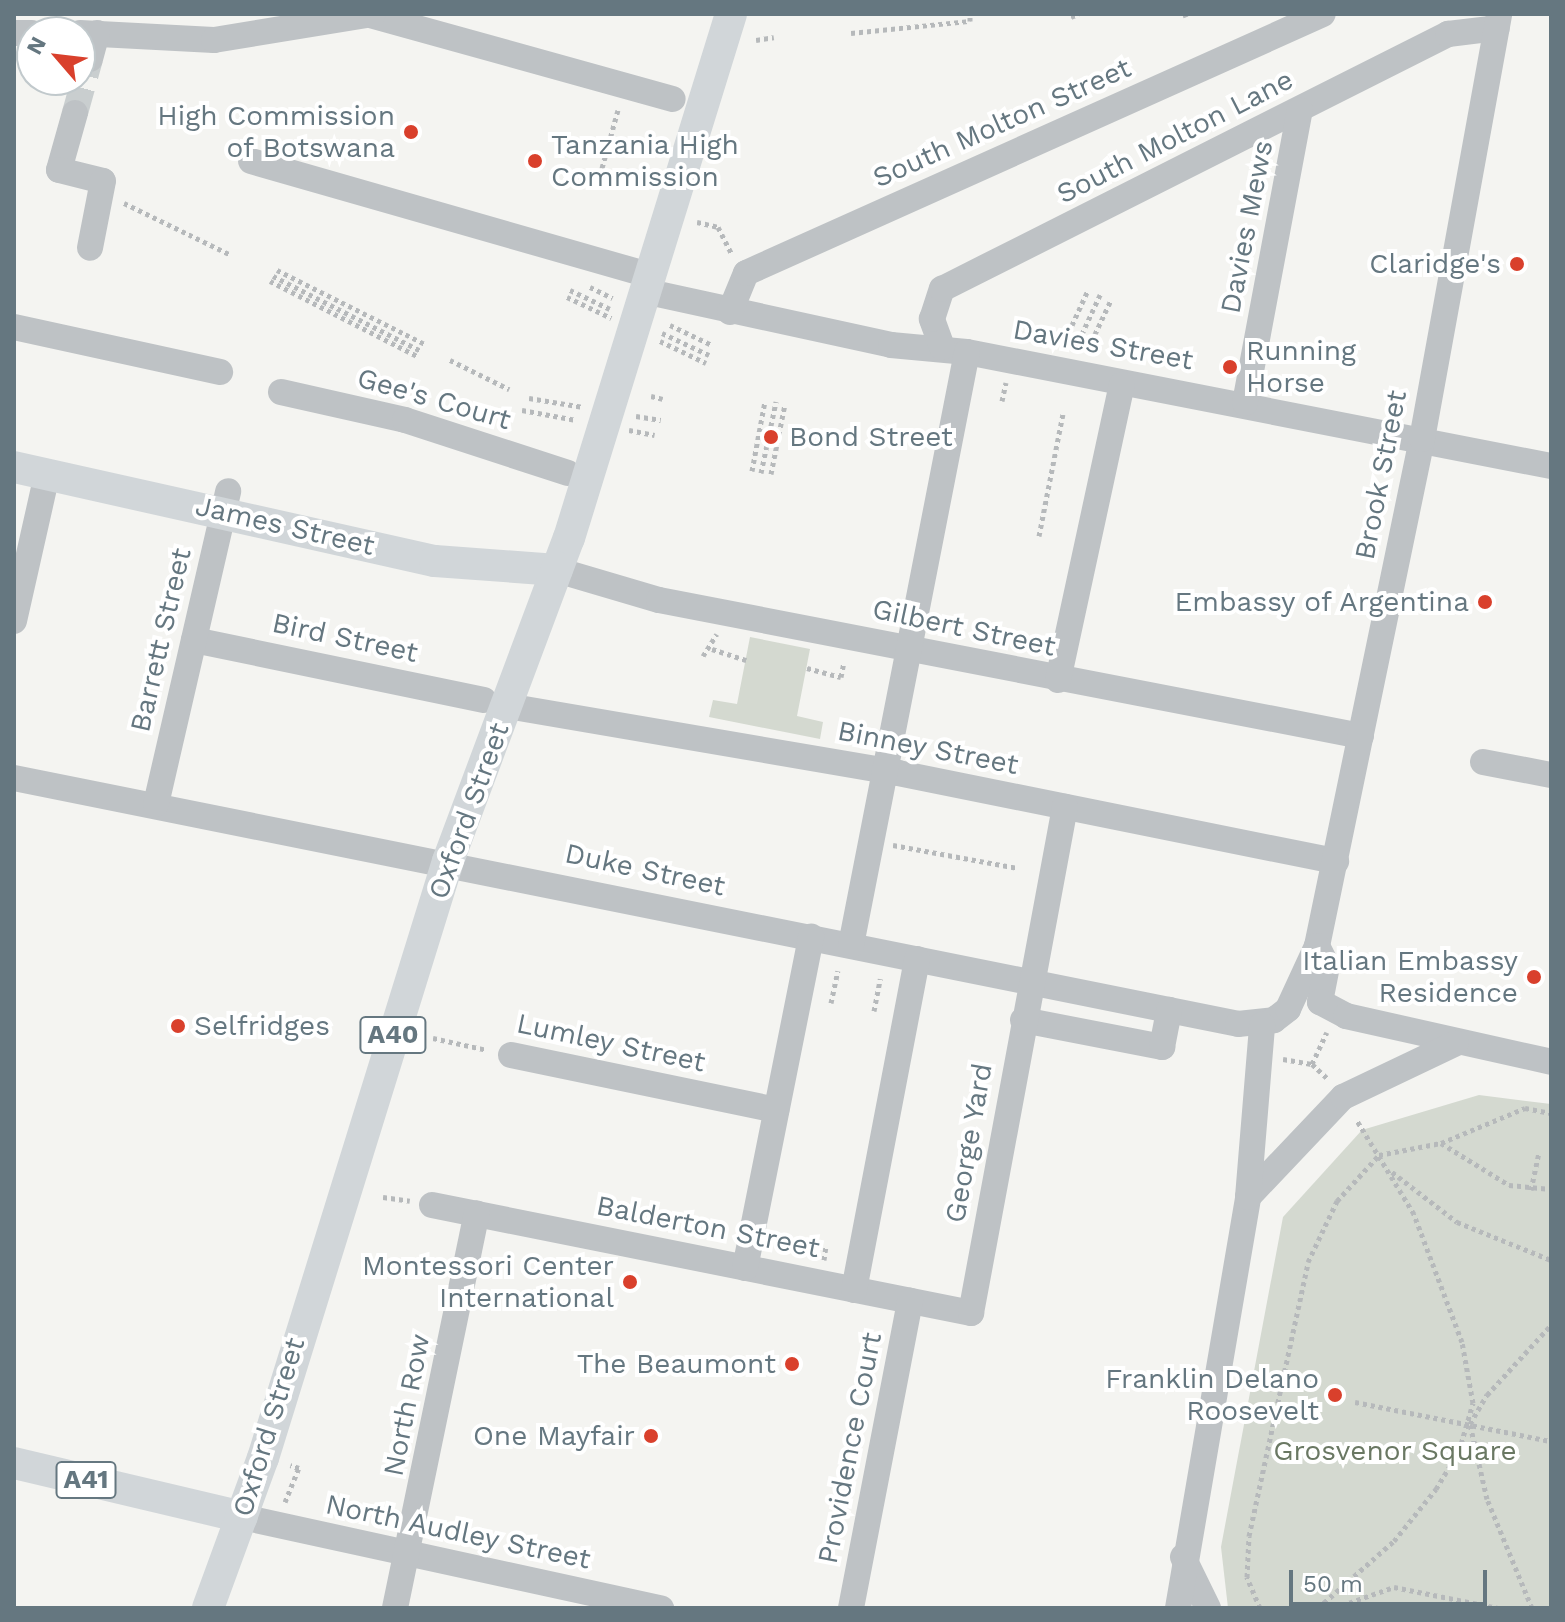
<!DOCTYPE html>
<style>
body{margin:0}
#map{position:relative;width:1565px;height:1622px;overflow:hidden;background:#f4f4f1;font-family:"Work Sans",sans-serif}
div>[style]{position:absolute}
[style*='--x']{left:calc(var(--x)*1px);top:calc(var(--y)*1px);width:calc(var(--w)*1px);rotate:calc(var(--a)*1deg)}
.green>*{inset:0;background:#d4d9d0}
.minor-tunnel>*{height:26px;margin-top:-13px;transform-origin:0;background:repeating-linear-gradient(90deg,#c9cecf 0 26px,transparent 0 39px)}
.path>*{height:5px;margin-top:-2.5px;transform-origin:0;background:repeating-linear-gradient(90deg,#b6b9bb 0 4px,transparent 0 8px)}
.minor>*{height:26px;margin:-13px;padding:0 13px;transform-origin:13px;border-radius:13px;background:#bec2c5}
.major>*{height:32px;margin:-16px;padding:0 16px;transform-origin:16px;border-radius:16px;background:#d1d6d9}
.dots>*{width:22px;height:22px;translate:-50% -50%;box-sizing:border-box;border:4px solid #fff;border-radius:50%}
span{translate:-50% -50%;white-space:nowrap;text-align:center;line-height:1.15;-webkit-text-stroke:8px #fff;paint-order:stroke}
.shield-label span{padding:2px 6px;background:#fff;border:2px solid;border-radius:6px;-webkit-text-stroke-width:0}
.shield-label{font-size:26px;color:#657780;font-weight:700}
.poi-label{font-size:28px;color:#657780}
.right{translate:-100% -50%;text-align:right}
.left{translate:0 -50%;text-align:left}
.street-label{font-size:28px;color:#657780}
.park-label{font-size:28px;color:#6a7863}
.frame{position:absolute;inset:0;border:16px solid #657780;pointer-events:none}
.north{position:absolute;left:16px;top:16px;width:80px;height:80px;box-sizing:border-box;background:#fff;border:2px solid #c1c9cc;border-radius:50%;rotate:298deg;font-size:22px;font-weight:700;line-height:32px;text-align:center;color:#657780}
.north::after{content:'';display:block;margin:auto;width:28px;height:36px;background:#d9402c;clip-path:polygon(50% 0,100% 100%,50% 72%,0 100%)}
.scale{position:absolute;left:1289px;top:1570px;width:198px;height:36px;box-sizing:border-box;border:4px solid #657780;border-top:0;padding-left:10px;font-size:24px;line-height:28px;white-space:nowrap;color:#657780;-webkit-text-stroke:6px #fff;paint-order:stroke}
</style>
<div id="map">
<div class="green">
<i style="clip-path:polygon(750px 637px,810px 649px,797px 716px,823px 722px,820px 739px,709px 717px,713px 700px,737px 704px)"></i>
<i style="clip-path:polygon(1479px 1095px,1551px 1104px,1551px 1608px,1228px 1608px,1221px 1547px,1283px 1217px,1362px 1130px)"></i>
</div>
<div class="minor-tunnel">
<i style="--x:75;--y:113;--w:56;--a:-74.5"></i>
</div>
<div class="path">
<i style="--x:1185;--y:14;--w:3;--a:72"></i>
<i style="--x:1071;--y:17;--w:8;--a:-23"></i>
<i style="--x:851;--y:33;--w:120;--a:-5.8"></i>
<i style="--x:970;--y:21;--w:7;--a:-90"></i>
<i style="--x:756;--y:40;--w:18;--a:-9"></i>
<i style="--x:602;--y:168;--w:60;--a:-74.6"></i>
<i style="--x:124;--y:203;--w:119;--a:25.9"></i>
<i style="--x:697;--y:222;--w:22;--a:13"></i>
<i style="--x:718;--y:227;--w:29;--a:63"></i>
<i style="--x:277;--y:270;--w:165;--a:26.6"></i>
<i style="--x:273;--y:276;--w:166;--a:26.9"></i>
<i style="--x:270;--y:281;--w:165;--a:27"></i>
<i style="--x:590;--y:287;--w:25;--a:26"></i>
<i style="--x:570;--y:290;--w:44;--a:25.4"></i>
<i style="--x:567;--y:297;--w:49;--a:25.5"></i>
<i style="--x:670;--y:325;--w:47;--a:25.5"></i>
<i style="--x:662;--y:333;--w:52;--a:25.1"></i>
<i style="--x:660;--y:341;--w:51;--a:25.6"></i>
<i style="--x:1062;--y:347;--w:63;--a:-65.5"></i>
<i style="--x:1075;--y:349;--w:60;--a:-65.2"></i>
<i style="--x:1088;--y:349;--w:54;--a:-64.9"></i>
<i style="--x:450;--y:360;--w:66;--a:26.2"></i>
<i style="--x:651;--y:396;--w:12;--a:14"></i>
<i style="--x:529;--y:398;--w:55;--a:9.5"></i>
<i style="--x:1002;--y:401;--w:19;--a:-78"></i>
<i style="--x:522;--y:410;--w:55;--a:10.5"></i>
<i style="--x:636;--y:416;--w:25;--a:9"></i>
<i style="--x:629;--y:430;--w:26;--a:11"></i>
<i style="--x:752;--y:471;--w:71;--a:-79.5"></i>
<i style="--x:761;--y:473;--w:73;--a:-78.1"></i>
<i style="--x:771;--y:474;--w:71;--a:-78.7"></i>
<i style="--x:1039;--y:536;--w:124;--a:-78.9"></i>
<i style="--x:712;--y:649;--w:36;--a:18"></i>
<i style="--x:703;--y:656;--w:26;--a:-58"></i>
<i style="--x:807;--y:668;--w:35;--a:15"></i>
<i style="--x:841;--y:677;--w:15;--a:-79"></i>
<i style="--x:893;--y:845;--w:127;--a:10.4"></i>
<i style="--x:831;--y:1003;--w:33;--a:-78"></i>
<i style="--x:874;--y:1011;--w:33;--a:-79"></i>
<i style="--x:433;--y:1038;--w:55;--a:12.5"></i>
<i style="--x:1283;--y:1059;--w:29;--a:10"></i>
<i style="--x:1312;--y:1064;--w:21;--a:43"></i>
<i style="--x:1312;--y:1064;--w:35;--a:-65"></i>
<i style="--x:1441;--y:1143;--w:91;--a:-22.6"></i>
<i style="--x:1525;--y:1108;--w:26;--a:11"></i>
<i style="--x:1392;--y:1172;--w:82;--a:37.6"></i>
<i style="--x:1457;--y:1222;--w:101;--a:22"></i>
<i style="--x:1531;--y:1190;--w:39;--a:-78"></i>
<i style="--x:383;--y:1197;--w:27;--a:8"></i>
<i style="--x:781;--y:1250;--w:12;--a:-81"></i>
<i style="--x:824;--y:1260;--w:15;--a:-82"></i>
<i style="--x:1355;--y:1402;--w:200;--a:11.3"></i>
<i style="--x:285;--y:1502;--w:37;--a:-68"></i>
<i style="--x:299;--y:1468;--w:9;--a:-162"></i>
<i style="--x:1260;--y:1608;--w:34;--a:-113"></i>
<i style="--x:1247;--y:1577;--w:41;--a:-87.2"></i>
<i style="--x:1249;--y:1536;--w:280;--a:-77.8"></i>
<i style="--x:1308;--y:1262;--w:68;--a:-64.6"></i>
<i style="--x:1337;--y:1201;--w:62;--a:-47.6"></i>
<i style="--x:1379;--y:1155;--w:63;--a:-11"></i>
<i style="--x:1441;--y:1143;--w:80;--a:31.7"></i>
<i style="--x:1509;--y:1185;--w:42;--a:5.4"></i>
<i style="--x:1318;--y:1608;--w:101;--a:-41.4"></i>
<i style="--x:1394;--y:1541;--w:67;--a:-51.1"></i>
<i style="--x:1436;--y:1489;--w:44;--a:-58.8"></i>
<i style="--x:1459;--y:1451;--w:50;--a:-73.7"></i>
<i style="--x:1473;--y:1403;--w:62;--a:-100.2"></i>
<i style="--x:1462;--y:1342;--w:137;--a:-110.6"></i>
<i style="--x:1414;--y:1214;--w:111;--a:-121.4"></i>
<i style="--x:1334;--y:1608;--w:64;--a:-19.3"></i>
<i style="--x:1394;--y:1587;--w:106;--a:11.4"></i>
<i style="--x:1532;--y:1608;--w:118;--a:-112.4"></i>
<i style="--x:1487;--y:1499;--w:77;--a:-102.8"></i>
<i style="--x:1470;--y:1424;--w:34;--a:-60"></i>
<i style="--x:1487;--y:1395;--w:95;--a:-47.6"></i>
</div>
<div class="minor">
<i style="--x:370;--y:15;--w:314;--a:15.5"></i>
<i style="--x:14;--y:33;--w:18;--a:0"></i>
<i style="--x:80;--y:33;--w:134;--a:3"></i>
<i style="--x:214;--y:40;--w:161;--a:-9.3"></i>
<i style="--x:90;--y:59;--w:27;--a:-75"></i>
<i style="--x:75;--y:113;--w:59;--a:105.7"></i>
<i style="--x:59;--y:170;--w:45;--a:14"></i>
<i style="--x:103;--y:181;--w:68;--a:101"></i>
<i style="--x:251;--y:161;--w:413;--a:16"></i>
<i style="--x:644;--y:291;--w:253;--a:12.3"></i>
<i style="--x:891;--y:345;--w:76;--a:5.3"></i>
<i style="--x:967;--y:352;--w:595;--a:11.05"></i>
<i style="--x:730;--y:312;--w:42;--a:-67.7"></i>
<i style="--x:746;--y:273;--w:632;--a:-24.17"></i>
<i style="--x:14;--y:327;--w:211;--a:12.3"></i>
<i style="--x:942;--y:347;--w:30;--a:-110"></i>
<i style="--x:932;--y:319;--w:32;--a:-72"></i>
<i style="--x:942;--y:289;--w:567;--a:-26.75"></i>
<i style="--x:1448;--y:34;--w:49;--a:-7"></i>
<i style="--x:281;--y:392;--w:127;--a:12.7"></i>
<i style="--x:405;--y:420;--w:171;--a:18"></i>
<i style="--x:1245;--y:403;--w:298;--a:-79.4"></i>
<i style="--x:557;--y:570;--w:106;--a:16.4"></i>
<i style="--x:659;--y:600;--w:715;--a:10.96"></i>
<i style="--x:14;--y:621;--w:151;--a:-77.3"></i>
<i style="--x:194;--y:640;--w:296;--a:11.7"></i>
<i style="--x:1058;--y:680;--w:302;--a:-77.8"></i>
<i style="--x:507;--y:706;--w:397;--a:9.7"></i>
<i style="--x:898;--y:773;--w:447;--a:11.4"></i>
<i style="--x:1483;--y:762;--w:69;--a:10.8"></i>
<i style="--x:14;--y:778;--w:1248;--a:11.36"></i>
<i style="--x:1238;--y:1024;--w:36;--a:-6"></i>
<i style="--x:1274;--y:1020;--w:18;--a:-38"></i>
<i style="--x:1288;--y:1009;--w:69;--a:-65.3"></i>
<i style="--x:1317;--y:946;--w:518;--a:-78.3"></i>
<i style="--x:1422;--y:439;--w:432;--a:-79.7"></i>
<i style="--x:156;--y:804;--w:321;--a:-77"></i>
<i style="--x:851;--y:945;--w:604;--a:-78.93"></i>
<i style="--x:1317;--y:946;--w:22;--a:63"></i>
<i style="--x:1327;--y:966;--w:37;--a:101"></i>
<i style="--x:1320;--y:1002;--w:30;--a:28"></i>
<i style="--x:1346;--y:1016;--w:210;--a:12.6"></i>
<i style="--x:1023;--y:1020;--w:142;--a:11"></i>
<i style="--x:1162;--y:1047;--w:38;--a:-79"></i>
<i style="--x:511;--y:1055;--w:271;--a:11.7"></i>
<i style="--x:1248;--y:1197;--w:138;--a:-46.5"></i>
<i style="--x:1343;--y:1097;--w:125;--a:-25.5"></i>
<i style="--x:432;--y:1205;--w:550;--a:11.33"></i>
<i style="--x:971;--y:1313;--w:515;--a:-79.48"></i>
<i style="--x:745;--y:1268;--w:338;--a:-78.7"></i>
<i style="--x:854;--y:1290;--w:337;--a:-79.2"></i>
<i style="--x:242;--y:1517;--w:429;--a:12.3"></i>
<i style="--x:1183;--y:1557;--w:57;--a:63.9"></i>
<i style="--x:395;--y:1608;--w:403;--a:-78.3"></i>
<i style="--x:851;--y:1608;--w:313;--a:-79.1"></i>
<i style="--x:1178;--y:1608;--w:417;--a:-80.3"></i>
<i style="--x:1248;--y:1197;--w:173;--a:-85.3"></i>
</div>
<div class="major">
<i style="--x:14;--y:467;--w:431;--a:12.6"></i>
<i style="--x:435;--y:561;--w:122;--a:4.2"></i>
<i style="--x:14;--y:1463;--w:234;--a:13.3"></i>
<i style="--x:208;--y:1608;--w:160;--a:-69.9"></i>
<i style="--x:263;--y:1458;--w:625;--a:-72.78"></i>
<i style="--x:448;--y:861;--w:345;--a:-69.5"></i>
<i style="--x:569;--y:538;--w:548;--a:-72.82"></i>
</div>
<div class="dots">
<i style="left:411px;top:132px;background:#d9402c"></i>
<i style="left:535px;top:161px;background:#d9402c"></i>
<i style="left:1517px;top:264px;background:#d9402c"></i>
<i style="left:1230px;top:367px;background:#d9402c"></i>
<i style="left:771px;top:437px;background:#d9402c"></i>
<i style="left:1485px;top:602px;background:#d9402c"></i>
<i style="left:1534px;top:977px;background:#d9402c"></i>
<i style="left:178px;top:1026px;background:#d9402c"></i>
<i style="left:630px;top:1282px;background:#d9402c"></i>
<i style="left:792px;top:1364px;background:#d9402c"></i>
<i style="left:1335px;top:1395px;background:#d9402c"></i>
<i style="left:651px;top:1436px;background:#d9402c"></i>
</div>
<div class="shield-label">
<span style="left:393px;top:1035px">A40</span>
<span style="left:86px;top:1480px">A41</span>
</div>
<div class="poi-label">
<span class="right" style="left:395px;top:132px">High Commission<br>of Botswana</span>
<span class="left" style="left:551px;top:161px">Tanzania High<br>Commission</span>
<span class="right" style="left:1501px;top:264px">Claridge's</span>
<span class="left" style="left:1246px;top:367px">Running<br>Horse</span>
<span class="left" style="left:789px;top:437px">Bond Street</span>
<span class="right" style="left:1469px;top:602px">Embassy of Argentina</span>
<span class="right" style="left:1518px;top:977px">Italian Embassy<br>Residence</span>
<span class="left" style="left:194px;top:1026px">Selfridges</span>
<span class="right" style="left:614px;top:1282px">Montessori Center<br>International</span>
<span class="right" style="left:776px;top:1364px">The Beaumont</span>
<span class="right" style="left:1319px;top:1395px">Franklin Delano<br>Roosevelt</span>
<span class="right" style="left:635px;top:1436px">One Mayfair</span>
</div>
<div class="street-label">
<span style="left:1002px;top:123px;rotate:-24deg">South Molton Street</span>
<span style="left:1175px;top:137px;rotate:-27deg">South Molton Lane</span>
<span style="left:1247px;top:227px;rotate:-79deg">Davies Mews</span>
<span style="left:1103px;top:345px;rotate:10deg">Davies Street</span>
<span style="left:434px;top:399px;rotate:16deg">Gee's Court</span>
<span style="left:1381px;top:475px;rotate:-79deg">Brook Street</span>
<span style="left:285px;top:526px;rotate:13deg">James Street</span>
<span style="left:964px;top:628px;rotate:12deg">Gilbert Street</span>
<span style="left:345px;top:638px;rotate:12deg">Bird Street</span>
<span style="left:161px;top:640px;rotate:-77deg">Barrett Street</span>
<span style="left:928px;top:748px;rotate:11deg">Binney Street</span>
<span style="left:469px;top:811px;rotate:-70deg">Oxford Street</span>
<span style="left:645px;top:870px;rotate:12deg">Duke Street</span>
<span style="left:611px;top:1043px;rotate:12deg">Lumley Street</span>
<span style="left:969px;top:1143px;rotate:-80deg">George Yard</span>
<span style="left:708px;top:1227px;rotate:11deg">Balderton Street</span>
<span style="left:407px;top:1405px;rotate:-79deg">North Row</span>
<span style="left:269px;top:1427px;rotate:-73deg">Oxford Street</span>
<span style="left:850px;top:1448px;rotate:-79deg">Providence Court</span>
<span style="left:458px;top:1532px;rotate:12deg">North Audley Street</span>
</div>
<div class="park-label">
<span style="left:1395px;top:1451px">Grosvenor Square</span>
</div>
<div class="frame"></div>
<div class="north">N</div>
<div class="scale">50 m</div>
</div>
